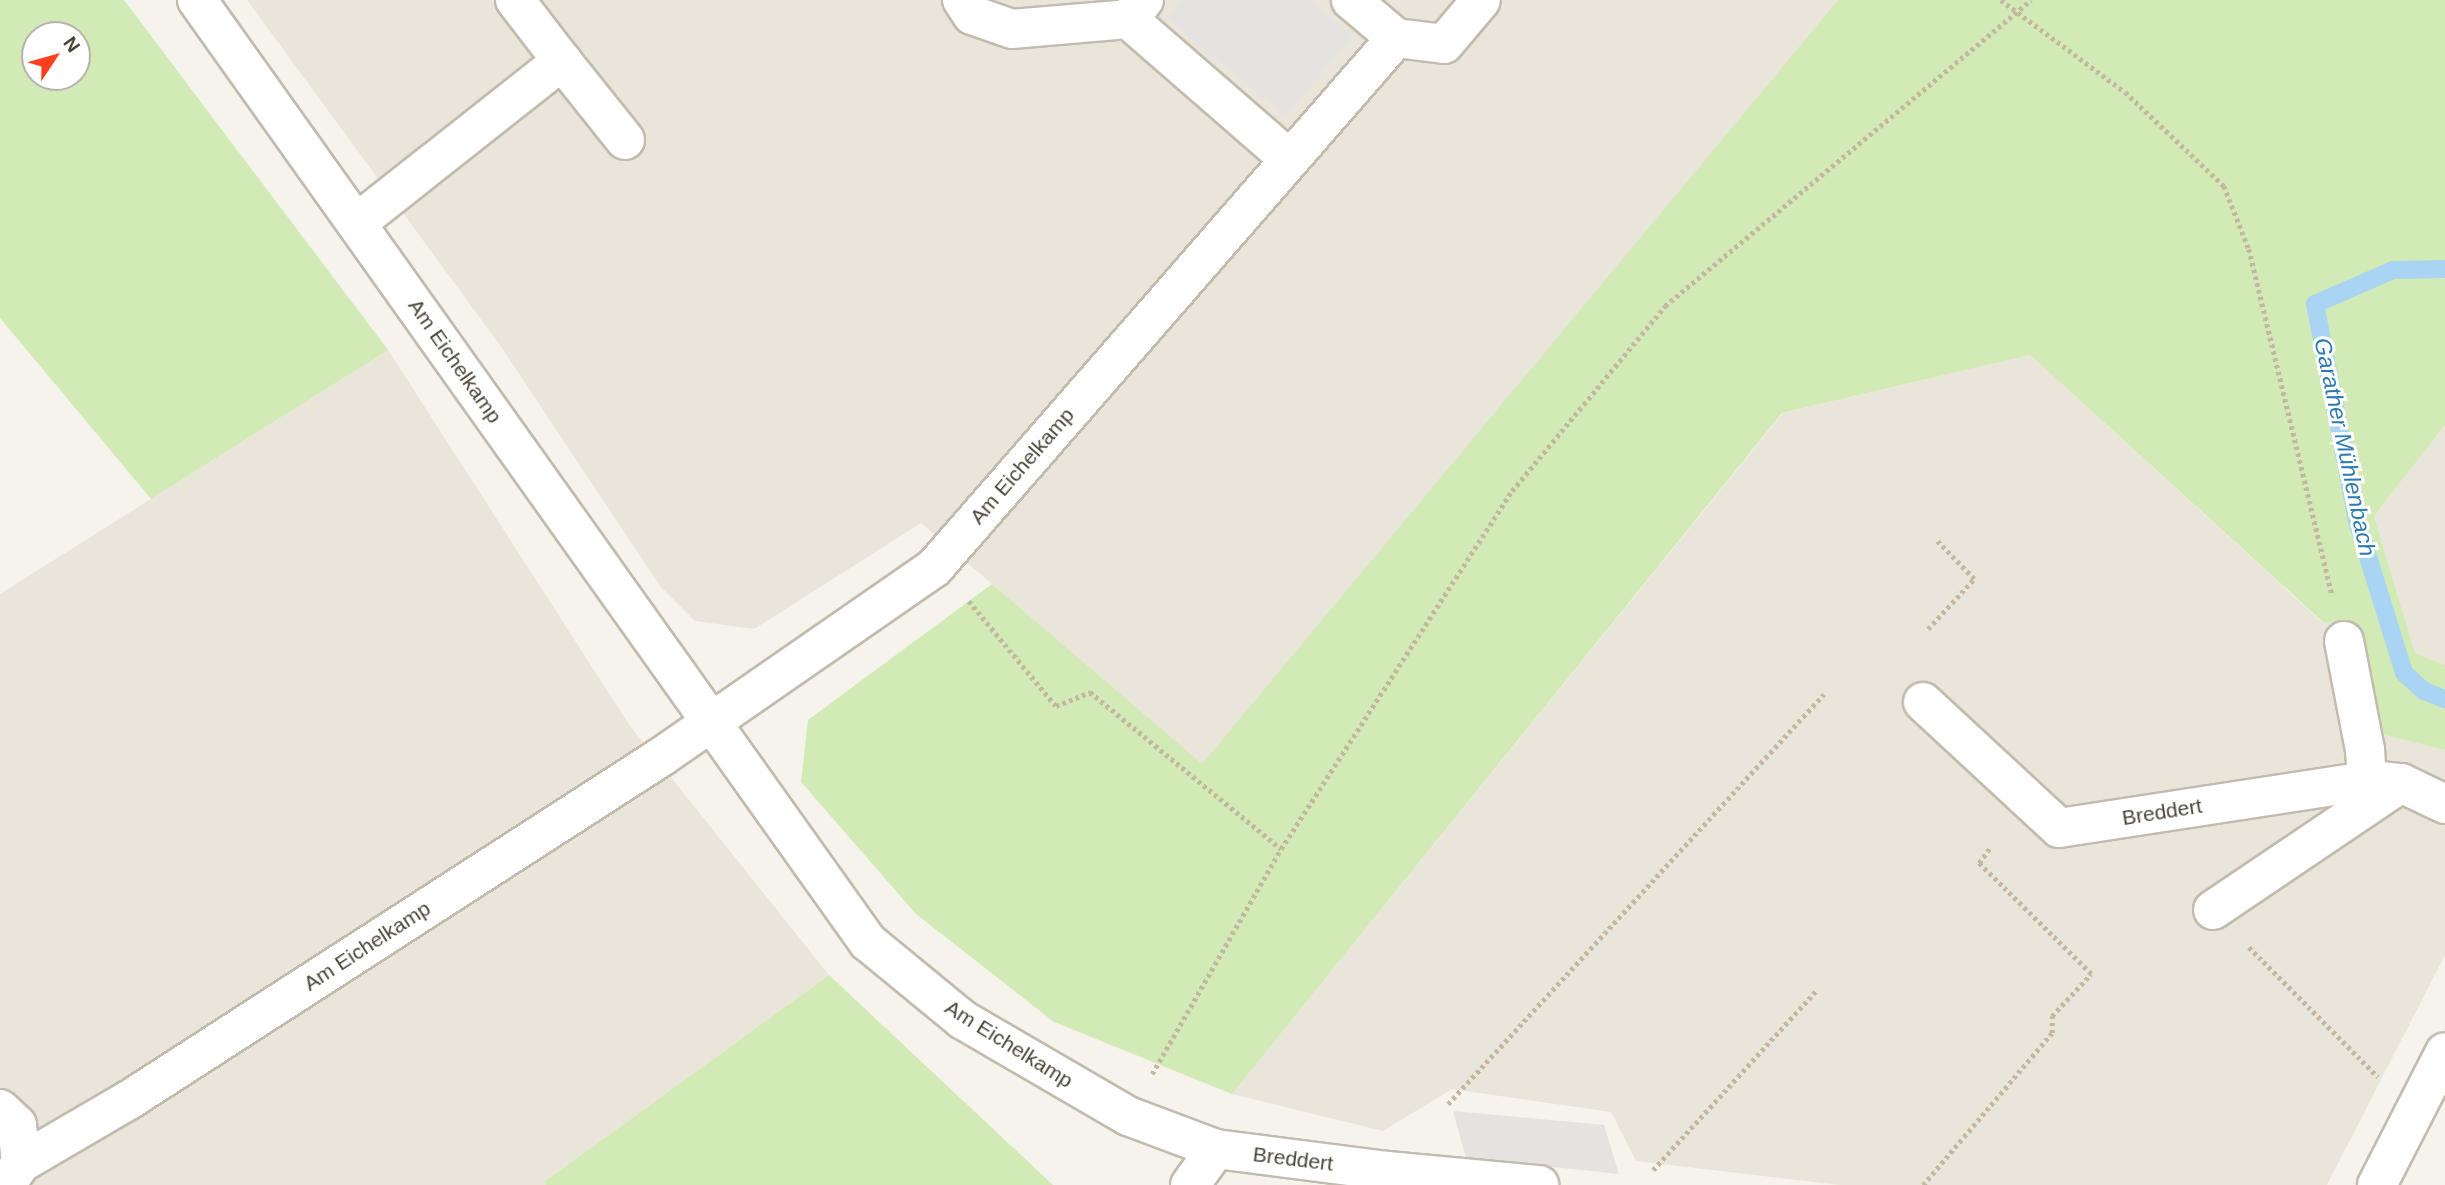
<!DOCTYPE html>
<meta charset="utf-8">
<style>
body{margin:0}
#map{position:relative;width:2445px;height:1185px;overflow:hidden;background:#f6f3ec;font-family:Arial,sans-serif}
div>[style]{position:absolute}
[style*='--x']{left:calc(var(--x)*1px);top:calc(var(--y)*1px);width:calc(var(--w)*1px);rotate:calc(var(--a)*1deg)}
.residential>*{inset:0;background:#eae5da}
.green>*{inset:0;background:#d2eab5}
.parking>*{inset:0;background:#e5e3e0}
.stream>*{height:18px;margin:-9px;padding:0 9px;transform-origin:9px;border-radius:9px;background:#a9d4f2}
.path>*{height:4.5px;margin-top:-2.25px;transform-origin:0;background:repeating-linear-gradient(90deg,#c4b79f 0 3.5px,transparent 0 7px)}
.roads{filter:drop-shadow(2px 0 #c2bbae) drop-shadow(-2px 0 #c2bbae) drop-shadow(0 2px #c2bbae) drop-shadow(0 -2px #c2bbae)}
.minor>*{height:38px;margin:-19px;padding:0 19px;transform-origin:19px;border-radius:19px;background:#fff}
span{translate:-50% -50%;white-space:nowrap;text-align:center;line-height:1.15;-webkit-text-stroke:6px #fff;paint-order:stroke}
.street-label{font-size:21px;color:#4b4439}
.water-label{font-size:23px;color:#2e7ab2;font-style:italic}
.north{position:absolute;left:21px;top:21px;width:70px;height:70px;box-sizing:border-box;background:#fff;border:2px solid #b7b4b0;border-radius:50%;rotate:54deg;font-size:19px;font-weight:700;line-height:28px;text-align:center;color:#4b4439}
.north::after{content:'';display:block;margin:auto;width:24px;height:32px;background:#fc3f1d;clip-path:polygon(50% 0,100% 100%,50% 72%,0 100%)}
</style>
<div id="map">
<div class="residential">
<i style="clip-path:polygon(247px 0,1838px 0,1202px 765px,921px 523px,754px 629px,695px 621px,660px 586px,502px 348px)"></i>
<i style="clip-path:polygon(388px 350px,630px 726px,829px 975px,544px 1182px,546px 1185px,0 1185px,0 594px)"></i>
<i style="clip-path:polygon(2030px 355px,2323px 623px,2351px 622px,2384px 735px,2445px 750px,2445px 955px,2327px 1185px,1840px 1185px,1636px 1161px,1611px 1112px,1452px 1089px,1383px 1131px,1232px 1094px,1783px 413px)"></i>
<i style="clip-path:polygon(2445px 425px,2445px 665px,2415px 653px,2374px 516px)"></i>
</div>
<div class="green">
<i style="clip-path:polygon(evenodd,0 0,124px 0,388px 350px,151px 499px,0 318px,0 0,35px 35px,77px 35px,77px 77px,35px 77px,35px 35px)"></i>
<i style="clip-path:polygon(1838px 0,2445px 0,2445px 425px,2374px 516px,2415px 653px,2445px 665px,2445px 750px,2384px 735px,2351px 622px,2324px 623px,2030px 355px,1782px 413px,1232px 1094px,1054px 1022px,916px 914px,801px 782px,808px 720px,992px 584px,1202px 764px)"></i>
<i style="clip-path:polygon(829px 975px,1053px 1185px,546px 1185px,544px 1182px)"></i>
</div>
<div class="parking">
<i style="clip-path:polygon(1181px 0,1310px 0,1353px 35px,1286px 117px,1166px 18px)"></i>
<i style="clip-path:polygon(1453px 1111px,1604px 1125px,1619px 1174px,1466px 1158px)"></i>
</div>
<div class="stream">
<i style="--x:2445;--y:269;--w:52;--a:178.9"></i>
<i style="--x:2393;--y:270;--w:85;--a:156.4"></i>
<i style="--x:2315;--y:304;--w:221;--a:79"></i>
<i style="--x:2357;--y:521;--w:159;--a:72.8"></i>
<i style="--x:2404;--y:673;--w:27;--a:42"></i>
<i style="--x:2424;--y:691;--w:22;--a:21"></i>
</div>
<div class="path">
<i style="--x:2001;--y:0;--w:154;--a:36.6"></i>
<i style="--x:2125;--y:92;--w:137;--a:43.5"></i>
<i style="--x:2224;--y:186;--w:68;--a:68.4"></i>
<i style="--x:2249;--y:249;--w:355;--a:76.5"></i>
<i style="--x:969;--y:601;--w:136;--a:50.4"></i>
<i style="--x:1056;--y:706;--w:37;--a:-22"></i>
<i style="--x:1090;--y:692;--w:247;--a:39.4"></i>
<i style="--x:1928;--y:629;--w:68;--a:-47.4"></i>
<i style="--x:1974;--y:579;--w:53;--a:-134.2"></i>
<i style="--x:2249;--y:947;--w:183;--a:45.2"></i>
<i style="--x:1152;--y:1074;--w:259;--a:-60.2"></i>
<i style="--x:1281;--y:849;--w:426;--a:-57.2"></i>
<i style="--x:1512;--y:491;--w:240;--a:-50.4"></i>
<i style="--x:1665;--y:306;--w:477;--a:-39.9"></i>
<i style="--x:1448;--y:1104;--w:556;--a:-47.48"></i>
<i style="--x:1653;--y:1170;--w:242;--a:-47.7"></i>
<i style="--x:1923;--y:1185;--w:199;--a:-49.7"></i>
<i style="--x:2052;--y:1033;--w:17;--a:-90"></i>
<i style="--x:2052;--y:1016;--w:57;--a:-47.1"></i>
<i style="--x:2091;--y:974;--w:158;--a:-135.3"></i>
<i style="--x:1979;--y:863;--w:19;--a:-54"></i>
</div>
<div class="roads">
<div class="minor">
<i style="--x:197;--y:0;--w:1157;--a:54.54"></i>
<i style="--x:868;--y:942;--w:123;--a:39.4"></i>
<i style="--x:963;--y:1020;--w:191;--a:30.2"></i>
<i style="--x:1128;--y:1116;--w:94;--a:20.6"></i>
<i style="--x:1216;--y:1149;--w:173;--a:7.3"></i>
<i style="--x:1388;--y:1171;--w:152;--a:5.3"></i>
<i style="--x:515;--y:0;--w:77;--a:52.4"></i>
<i style="--x:962;--y:0;--w:18;--a:56"></i>
<i style="--x:972;--y:15;--w:42;--a:19.3"></i>
<i style="--x:1012;--y:29;--w:116;--a:-4.9"></i>
<i style="--x:1144;--y:0;--w:25;--a:130"></i>
<i style="--x:1128;--y:19;--w:213;--a:41"></i>
<i style="--x:1396;--y:38;--w:48;--a:7.1"></i>
<i style="--x:1444;--y:44;--w:57;--a:-49.9"></i>
<i style="--x:358;--y:222;--w:260;--a:-38.3"></i>
<i style="--x:562;--y:61;--w:101;--a:51.4"></i>
<i style="--x:2344;--y:641;--w:111;--a:79.1"></i>
<i style="--x:2365;--y:750;--w:31;--a:86"></i>
<i style="--x:1923;--y:702;--w:185;--a:42.8"></i>
<i style="--x:2059;--y:828;--w:316;--a:-8.7"></i>
<i style="--x:2371;--y:780;--w:30;--a:6"></i>
<i style="--x:2401;--y:783;--w:49;--a:25.5"></i>
<i style="--x:2213;--y:910;--w:227;--a:-34"></i>
<i style="--x:0;--y:1109;--w:23;--a:43"></i>
<i style="--x:17;--y:1125;--w:38;--a:84"></i>
<i style="--x:21;--y:1163;--w:24;--a:125"></i>
<i style="--x:21;--y:1163;--w:125;--a:-30.3"></i>
<i style="--x:129;--y:1100;--w:633;--a:-32.81"></i>
<i style="--x:661;--y:757;--w:332;--a:-34.7"></i>
<i style="--x:934;--y:568;--w:703;--a:-48.92"></i>
<i style="--x:1396;--y:38;--w:59;--a:-139.8"></i>
<i style="--x:1190;--y:1185;--w:44;--a:-54.2"></i>
<i style="--x:2377;--y:1185;--w:149;--a:-62.9"></i>
</div>
</div>
<div class="street-label">
<span style="left:455px;top:361px;rotate:55deg">Am Eichelkamp</span>
<span style="left:1022px;top:466px;rotate:-49deg">Am Eichelkamp</span>
<span style="left:2162px;top:812px;rotate:-9deg">Breddert</span>
<span style="left:367px;top:946px;rotate:-33deg">Am Eichelkamp</span>
<span style="left:1009px;top:1044px;rotate:32deg">Am Eichelkamp</span>
<span style="left:1293px;top:1159px;rotate:7deg">Breddert</span>
</div>
<div class="water-label">
<span style="left:2345px;top:447px;rotate:78deg">Garather Mühlenbach</span>
</div>
<div class="north">N</div>
</div>
